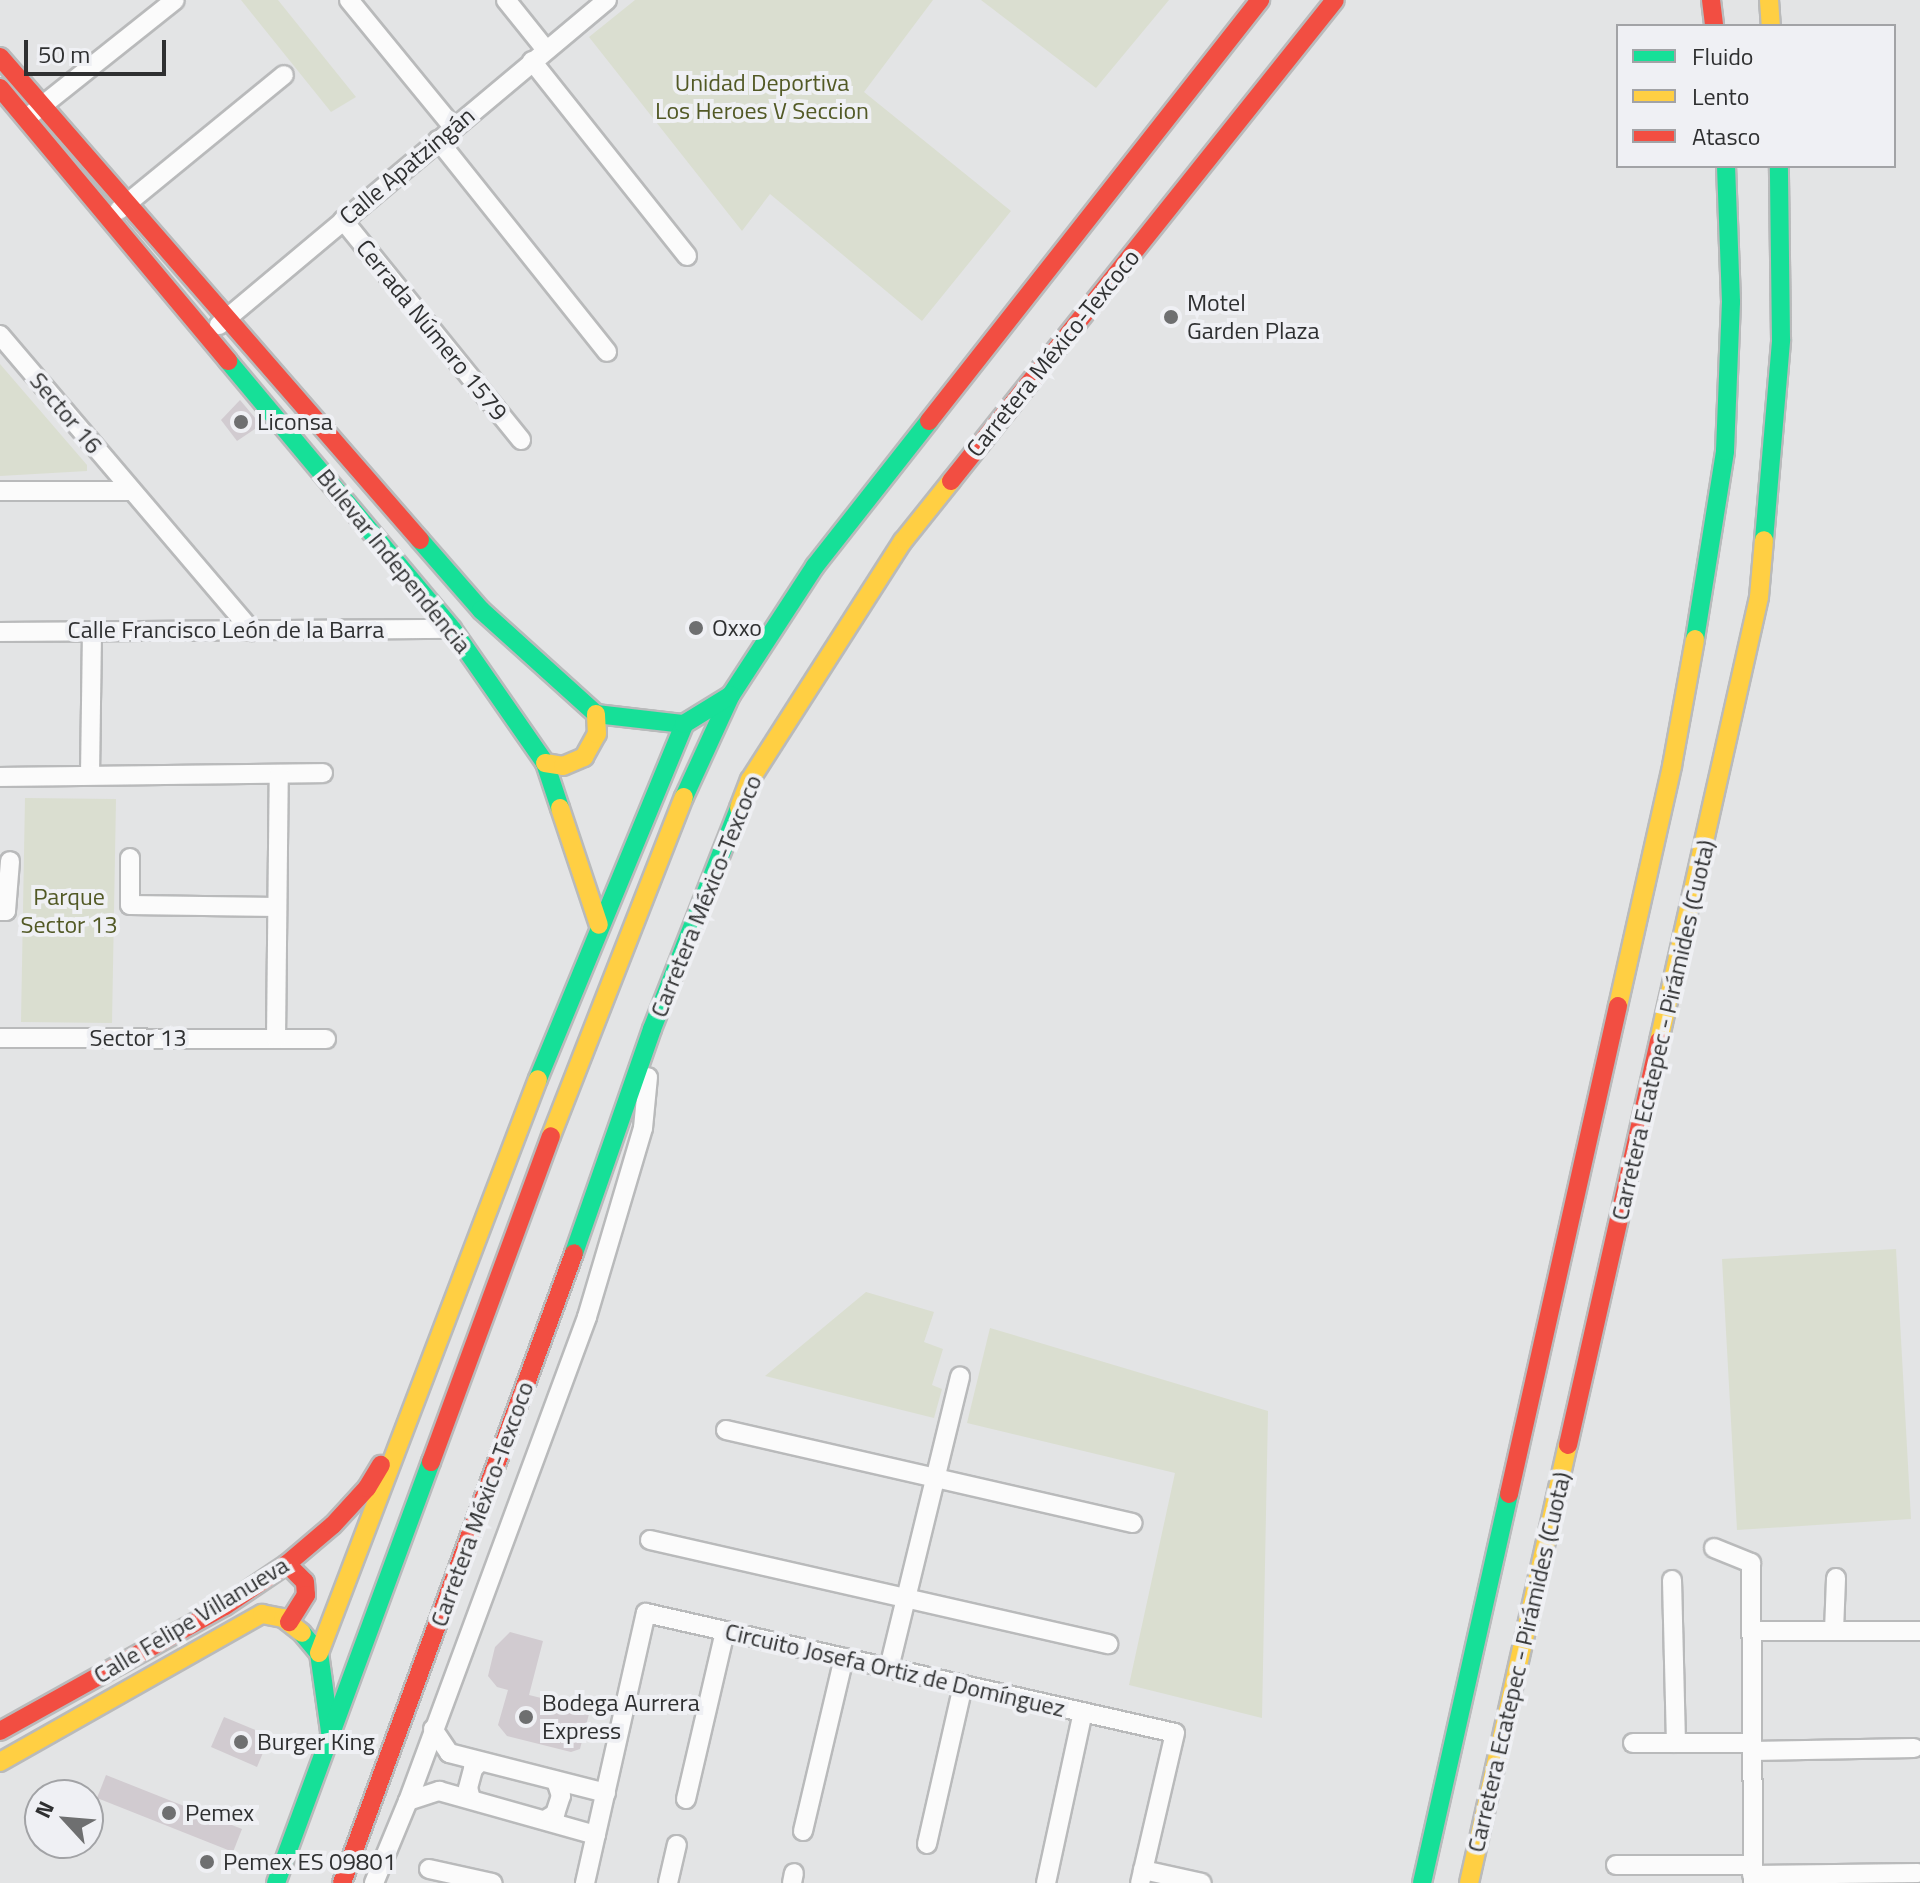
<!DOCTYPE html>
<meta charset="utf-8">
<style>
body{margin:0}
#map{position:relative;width:1920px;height:1883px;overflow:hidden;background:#e3e4e5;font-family:"Titillium Web",sans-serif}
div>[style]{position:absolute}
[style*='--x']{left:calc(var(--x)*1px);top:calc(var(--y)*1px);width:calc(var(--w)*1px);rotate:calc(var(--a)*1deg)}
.green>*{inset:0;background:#daded0}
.building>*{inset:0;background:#d1cbd0}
.roads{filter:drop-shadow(2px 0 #b9babb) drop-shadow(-2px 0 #b9babb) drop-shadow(0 2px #b9babb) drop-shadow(0 -2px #b9babb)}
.street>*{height:18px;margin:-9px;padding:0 9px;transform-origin:9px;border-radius:9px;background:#fbfbfb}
.fast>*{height:18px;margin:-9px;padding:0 9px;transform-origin:9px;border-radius:9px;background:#16e098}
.slow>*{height:18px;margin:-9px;padding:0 9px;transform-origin:9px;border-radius:9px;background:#ffcf43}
.jam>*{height:18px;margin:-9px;padding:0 9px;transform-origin:9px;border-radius:9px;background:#f24e42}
.dots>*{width:22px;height:22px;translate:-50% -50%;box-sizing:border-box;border:4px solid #eff0f4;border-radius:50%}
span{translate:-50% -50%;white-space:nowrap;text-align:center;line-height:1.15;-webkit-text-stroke:8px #eff0f4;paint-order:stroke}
.park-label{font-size:24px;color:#525925}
.street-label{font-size:24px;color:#2f3031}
.poi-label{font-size:24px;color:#2f3031}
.left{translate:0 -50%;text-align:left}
.legend{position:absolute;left:1616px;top:24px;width:280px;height:144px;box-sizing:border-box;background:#eff0f4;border:2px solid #a2a3a6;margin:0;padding:10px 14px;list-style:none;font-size:24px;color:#2f3031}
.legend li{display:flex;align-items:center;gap:16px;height:40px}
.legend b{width:40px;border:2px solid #a2a3a6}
.north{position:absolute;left:24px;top:1779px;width:80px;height:80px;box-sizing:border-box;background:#eff0f4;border:2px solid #a2a3a6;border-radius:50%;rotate:296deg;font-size:22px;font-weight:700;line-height:32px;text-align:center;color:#2f3031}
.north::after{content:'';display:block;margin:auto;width:28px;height:36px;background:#6e6f70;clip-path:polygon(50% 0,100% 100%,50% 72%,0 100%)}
.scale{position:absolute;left:24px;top:40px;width:142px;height:36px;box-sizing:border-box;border:4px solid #2f3031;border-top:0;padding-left:10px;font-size:24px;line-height:28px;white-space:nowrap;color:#2f3031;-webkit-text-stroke:6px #eff0f4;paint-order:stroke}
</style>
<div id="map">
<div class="green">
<i style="clip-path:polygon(241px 0,278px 0,356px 97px,331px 112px)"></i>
<i style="clip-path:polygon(635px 0,933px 0,864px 92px,1011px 211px,922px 321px,770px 194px,742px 231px,589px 37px)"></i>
<i style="clip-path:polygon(981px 0,1169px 0,1096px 88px)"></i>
<i style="clip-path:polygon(0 364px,87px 465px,87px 471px,0 476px)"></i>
<i style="clip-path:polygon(25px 798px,116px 799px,112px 1023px,21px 1022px)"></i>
<i style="clip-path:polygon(1896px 1249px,1911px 1519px,1737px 1530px,1722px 1259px)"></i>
<i style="clip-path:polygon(866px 1292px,934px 1312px,924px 1342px,943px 1349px,932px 1385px,942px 1389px,934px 1418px,765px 1376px)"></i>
<i style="clip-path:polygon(990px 1328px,1268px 1411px,1262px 1718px,1129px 1685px,1175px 1473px,967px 1423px)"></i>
</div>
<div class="building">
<i style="clip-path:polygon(240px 400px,261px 425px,237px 441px,221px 420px)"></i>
<i style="clip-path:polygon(510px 1632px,543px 1641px,529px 1695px,590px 1710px,580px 1749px,571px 1752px,507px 1736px,498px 1725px,508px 1690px,497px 1687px,488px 1676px,495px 1647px)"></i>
<i style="clip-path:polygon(224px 1717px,270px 1736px,257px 1767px,211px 1747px)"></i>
<i style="clip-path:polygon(106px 1775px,242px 1829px,233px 1852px,97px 1798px)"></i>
</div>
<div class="roads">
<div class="street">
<i style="--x:349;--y:0;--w:164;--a:50.7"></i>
<i style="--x:506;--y:0;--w:64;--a:51.3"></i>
<i style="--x:532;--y:61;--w:249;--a:51.5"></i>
<i style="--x:33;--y:113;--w:181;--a:-38.5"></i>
<i style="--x:438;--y:140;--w:271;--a:51.4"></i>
<i style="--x:119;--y:210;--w:213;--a:-39.3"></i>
<i style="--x:343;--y:220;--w:283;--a:51"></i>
<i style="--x:219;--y:325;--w:506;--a:-39.95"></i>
<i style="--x:0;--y:335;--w:389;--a:49.6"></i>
<i style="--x:0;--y:491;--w:132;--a:0"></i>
<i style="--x:0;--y:632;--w:452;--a:-0.4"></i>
<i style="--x:90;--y:775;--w:144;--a:-89.2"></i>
<i style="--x:0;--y:777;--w:323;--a:-0.7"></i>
<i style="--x:130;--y:858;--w:47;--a:90"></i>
<i style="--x:130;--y:905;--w:147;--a:0.8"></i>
<i style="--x:0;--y:911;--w:6;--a:0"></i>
<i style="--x:6;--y:911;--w:50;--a:-85.4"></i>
<i style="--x:0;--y:1038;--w:326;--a:0.2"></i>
<i style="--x:276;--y:1039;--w:265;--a:-89.4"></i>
<i style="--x:726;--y:1430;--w:417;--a:12.9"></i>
<i style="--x:650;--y:1540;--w:470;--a:12.8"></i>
<i style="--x:1714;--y:1548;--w:40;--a:22"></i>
<i style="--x:1751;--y:1563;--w:320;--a:89.6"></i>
<i style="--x:1672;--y:1580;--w:163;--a:88.6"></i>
<i style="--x:1751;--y:1631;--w:169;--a:0"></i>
<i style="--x:1834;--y:1631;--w:53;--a:-87.8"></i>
<i style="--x:889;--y:1668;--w:300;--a:-76.3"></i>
<i style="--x:433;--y:1729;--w:29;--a:56"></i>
<i style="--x:449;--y:1753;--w:162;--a:14.3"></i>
<i style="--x:1633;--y:1743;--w:119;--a:0"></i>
<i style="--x:1752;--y:1751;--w:162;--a:-1.1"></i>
<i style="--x:471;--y:1799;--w:11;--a:-105"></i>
<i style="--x:468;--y:1788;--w:20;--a:-75"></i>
<i style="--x:473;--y:1769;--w:8;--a:-45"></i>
<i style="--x:686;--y:1799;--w:172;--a:-76.9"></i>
<i style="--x:408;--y:1801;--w:33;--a:-18"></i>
<i style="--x:439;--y:1791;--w:163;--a:15.7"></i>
<i style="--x:545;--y:1820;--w:12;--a:-31"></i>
<i style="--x:555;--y:1814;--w:19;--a:-72"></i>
<i style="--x:561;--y:1796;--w:16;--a:-108"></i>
<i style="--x:803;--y:1831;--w:178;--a:-76.7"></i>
<i style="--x:927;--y:1844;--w:163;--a:-77.2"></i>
<i style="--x:1616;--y:1865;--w:136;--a:0"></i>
<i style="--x:429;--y:1869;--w:65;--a:12.5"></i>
<i style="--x:1143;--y:1870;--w:60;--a:12.4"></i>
<i style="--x:1752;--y:1875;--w:166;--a:-0.7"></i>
<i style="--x:374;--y:1883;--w:89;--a:-67.5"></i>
<i style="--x:408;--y:1801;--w:516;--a:-69.7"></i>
<i style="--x:587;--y:1317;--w:197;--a:-73.5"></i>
<i style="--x:643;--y:1128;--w:51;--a:-84.4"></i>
<i style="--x:585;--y:1883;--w:277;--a:-77.3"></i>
<i style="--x:646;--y:1613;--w:542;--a:12.78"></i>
<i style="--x:1175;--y:1733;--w:154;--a:103.1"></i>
<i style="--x:668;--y:1883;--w:39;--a:-77"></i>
<i style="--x:792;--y:1883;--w:10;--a:-79"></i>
<i style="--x:1046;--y:1883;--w:175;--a:-77.8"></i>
</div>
<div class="fast">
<i style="--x:228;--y:361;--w:349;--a:50.1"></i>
<i style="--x:452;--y:629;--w:163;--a:55.2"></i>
<i style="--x:545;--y:763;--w:47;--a:71.6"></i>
<i style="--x:420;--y:540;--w:93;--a:48.9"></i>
<i style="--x:481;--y:610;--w:155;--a:42.1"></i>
<i style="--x:596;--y:714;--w:89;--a:6.5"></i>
<i style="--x:1764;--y:540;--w:201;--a:-85.1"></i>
<i style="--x:1781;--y:340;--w:174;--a:-90.7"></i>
<i style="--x:1695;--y:639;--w:190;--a:-80.9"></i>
<i style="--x:1725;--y:451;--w:149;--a:-87.7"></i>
<i style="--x:1731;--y:302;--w:136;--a:-92.1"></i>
<i style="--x:684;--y:797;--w:112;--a:-65.3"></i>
<i style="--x:731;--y:695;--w:154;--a:-56.9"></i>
<i style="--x:815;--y:566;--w:184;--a:-51.8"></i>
<i style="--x:538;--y:1079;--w:384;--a:-67.6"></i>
<i style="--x:684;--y:724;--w:55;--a:-31.7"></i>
<i style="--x:574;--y:1253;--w:237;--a:-70.8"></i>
<i style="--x:652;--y:1029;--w:238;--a:-68.5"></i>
<i style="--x:302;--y:1633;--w:26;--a:50"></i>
<i style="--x:319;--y:1653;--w:79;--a:82"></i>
<i style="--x:276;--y:1883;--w:449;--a:-69.8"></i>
<i style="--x:1422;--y:1883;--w:399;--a:-77.4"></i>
</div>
<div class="slow">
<i style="--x:1769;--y:0;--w:26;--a:86"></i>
<i style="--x:545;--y:763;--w:18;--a:9"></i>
<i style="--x:563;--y:766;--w:23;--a:-23"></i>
<i style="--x:584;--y:757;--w:26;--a:-61"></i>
<i style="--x:597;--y:734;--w:20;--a:-93"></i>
<i style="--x:560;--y:808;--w:123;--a:71.6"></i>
<i style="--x:739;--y:808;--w:30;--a:-69"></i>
<i style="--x:750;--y:780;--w:284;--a:-57.4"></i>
<i style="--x:903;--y:541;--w:77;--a:-51.3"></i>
<i style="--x:1618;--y:1006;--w:246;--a:-77.3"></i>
<i style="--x:1672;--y:766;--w:129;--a:-79.7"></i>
<i style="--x:1659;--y:1041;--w:455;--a:-77.3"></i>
<i style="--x:1759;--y:597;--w:57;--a:-85"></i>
<i style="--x:551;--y:1136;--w:364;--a:-68.6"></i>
<i style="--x:319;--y:1653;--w:614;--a:-69.12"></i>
<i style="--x:0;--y:1762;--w:301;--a:-29.5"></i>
<i style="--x:262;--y:1614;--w:21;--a:11"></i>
<i style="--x:283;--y:1618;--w:24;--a:38"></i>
<i style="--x:1469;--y:1883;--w:449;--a:-77.3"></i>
</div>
<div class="jam">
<i style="--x:1711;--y:0;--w:26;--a:83"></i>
<i style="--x:0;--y:57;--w:640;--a:48.99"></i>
<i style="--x:0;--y:88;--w:356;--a:50.1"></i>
<i style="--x:929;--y:421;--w:536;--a:-51.82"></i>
<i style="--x:951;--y:481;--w:615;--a:-51.4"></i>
<i style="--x:1568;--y:1445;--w:414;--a:-77.3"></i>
<i style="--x:431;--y:1462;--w:347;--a:-69.8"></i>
<i style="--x:1509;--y:1494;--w:500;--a:-77.41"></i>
<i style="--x:287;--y:1564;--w:25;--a:45"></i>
<i style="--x:305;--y:1582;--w:13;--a:86"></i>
<i style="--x:306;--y:1595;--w:32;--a:122"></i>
<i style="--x:0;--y:1731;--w:257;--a:-29.1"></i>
<i style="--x:225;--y:1606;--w:75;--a:-34.1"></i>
<i style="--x:287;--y:1564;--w:60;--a:-40.3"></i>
<i style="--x:333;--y:1525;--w:50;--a:-47.4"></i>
<i style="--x:367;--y:1488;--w:27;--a:-59"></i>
<i style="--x:342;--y:1883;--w:671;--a:-69.78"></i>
</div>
</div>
<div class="dots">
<i style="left:1171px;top:317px;background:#6e6f70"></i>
<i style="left:241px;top:422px;background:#6e6f70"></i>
<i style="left:696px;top:628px;background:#6e6f70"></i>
<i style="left:526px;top:1717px;background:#6e6f70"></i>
<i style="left:241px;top:1742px;background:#6e6f70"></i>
<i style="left:169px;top:1813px;background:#6e6f70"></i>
<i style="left:207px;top:1862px;background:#6e6f70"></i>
</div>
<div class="park-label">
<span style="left:762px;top:97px">Unidad Deportiva<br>Los Heroes V Seccion</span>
<span style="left:69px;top:911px">Parque<br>Sector 13</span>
</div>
<div class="street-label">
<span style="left:407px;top:166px;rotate:-40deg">Calle Apatzingán</span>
<span style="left:432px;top:330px;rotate:51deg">Cerrada Número 1579</span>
<span style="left:1053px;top:353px;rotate:-51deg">Carretera México-Texcoco</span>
<span style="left:66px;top:413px;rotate:50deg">Sector 16</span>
<span style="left:394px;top:561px;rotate:51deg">Bulevar Independencia</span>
<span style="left:226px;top:630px">Calle Francisco León de la Barra</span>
<span style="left:706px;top:896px;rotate:-68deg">Carretera México-Texcoco</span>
<span style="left:1663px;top:1030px;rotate:-77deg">Carretera Ecatepec - Pirámides (Cuota)</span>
<span style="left:138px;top:1038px">Sector 13</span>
<span style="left:482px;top:1504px;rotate:-70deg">Carretera México-Texcoco</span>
<span style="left:191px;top:1620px;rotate:-31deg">Calle Felipe Villanueva</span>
<span style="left:1519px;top:1662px;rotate:-77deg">Carretera Ecatepec - Pirámides (Cuota)</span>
<span style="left:895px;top:1670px;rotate:13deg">Circuito Josefa Ortiz de Domínguez</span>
</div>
<div class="poi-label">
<span class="left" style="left:1187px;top:317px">Motel<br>Garden Plaza</span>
<span class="left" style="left:257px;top:422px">Liconsa</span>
<span class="left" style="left:712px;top:628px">Oxxo</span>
<span class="left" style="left:542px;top:1717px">Bodega Aurrera<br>Express</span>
<span class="left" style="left:257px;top:1742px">Burger King</span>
<span class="left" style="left:185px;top:1813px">Pemex</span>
<span class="left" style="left:223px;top:1862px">Pemex ES 09801</span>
</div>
<ul class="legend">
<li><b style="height:10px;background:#16e098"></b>Fluido</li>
<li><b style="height:10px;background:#ffcf43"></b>Lento</li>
<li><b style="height:10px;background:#f24e42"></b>Atasco</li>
</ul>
<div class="north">N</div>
<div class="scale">50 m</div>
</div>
